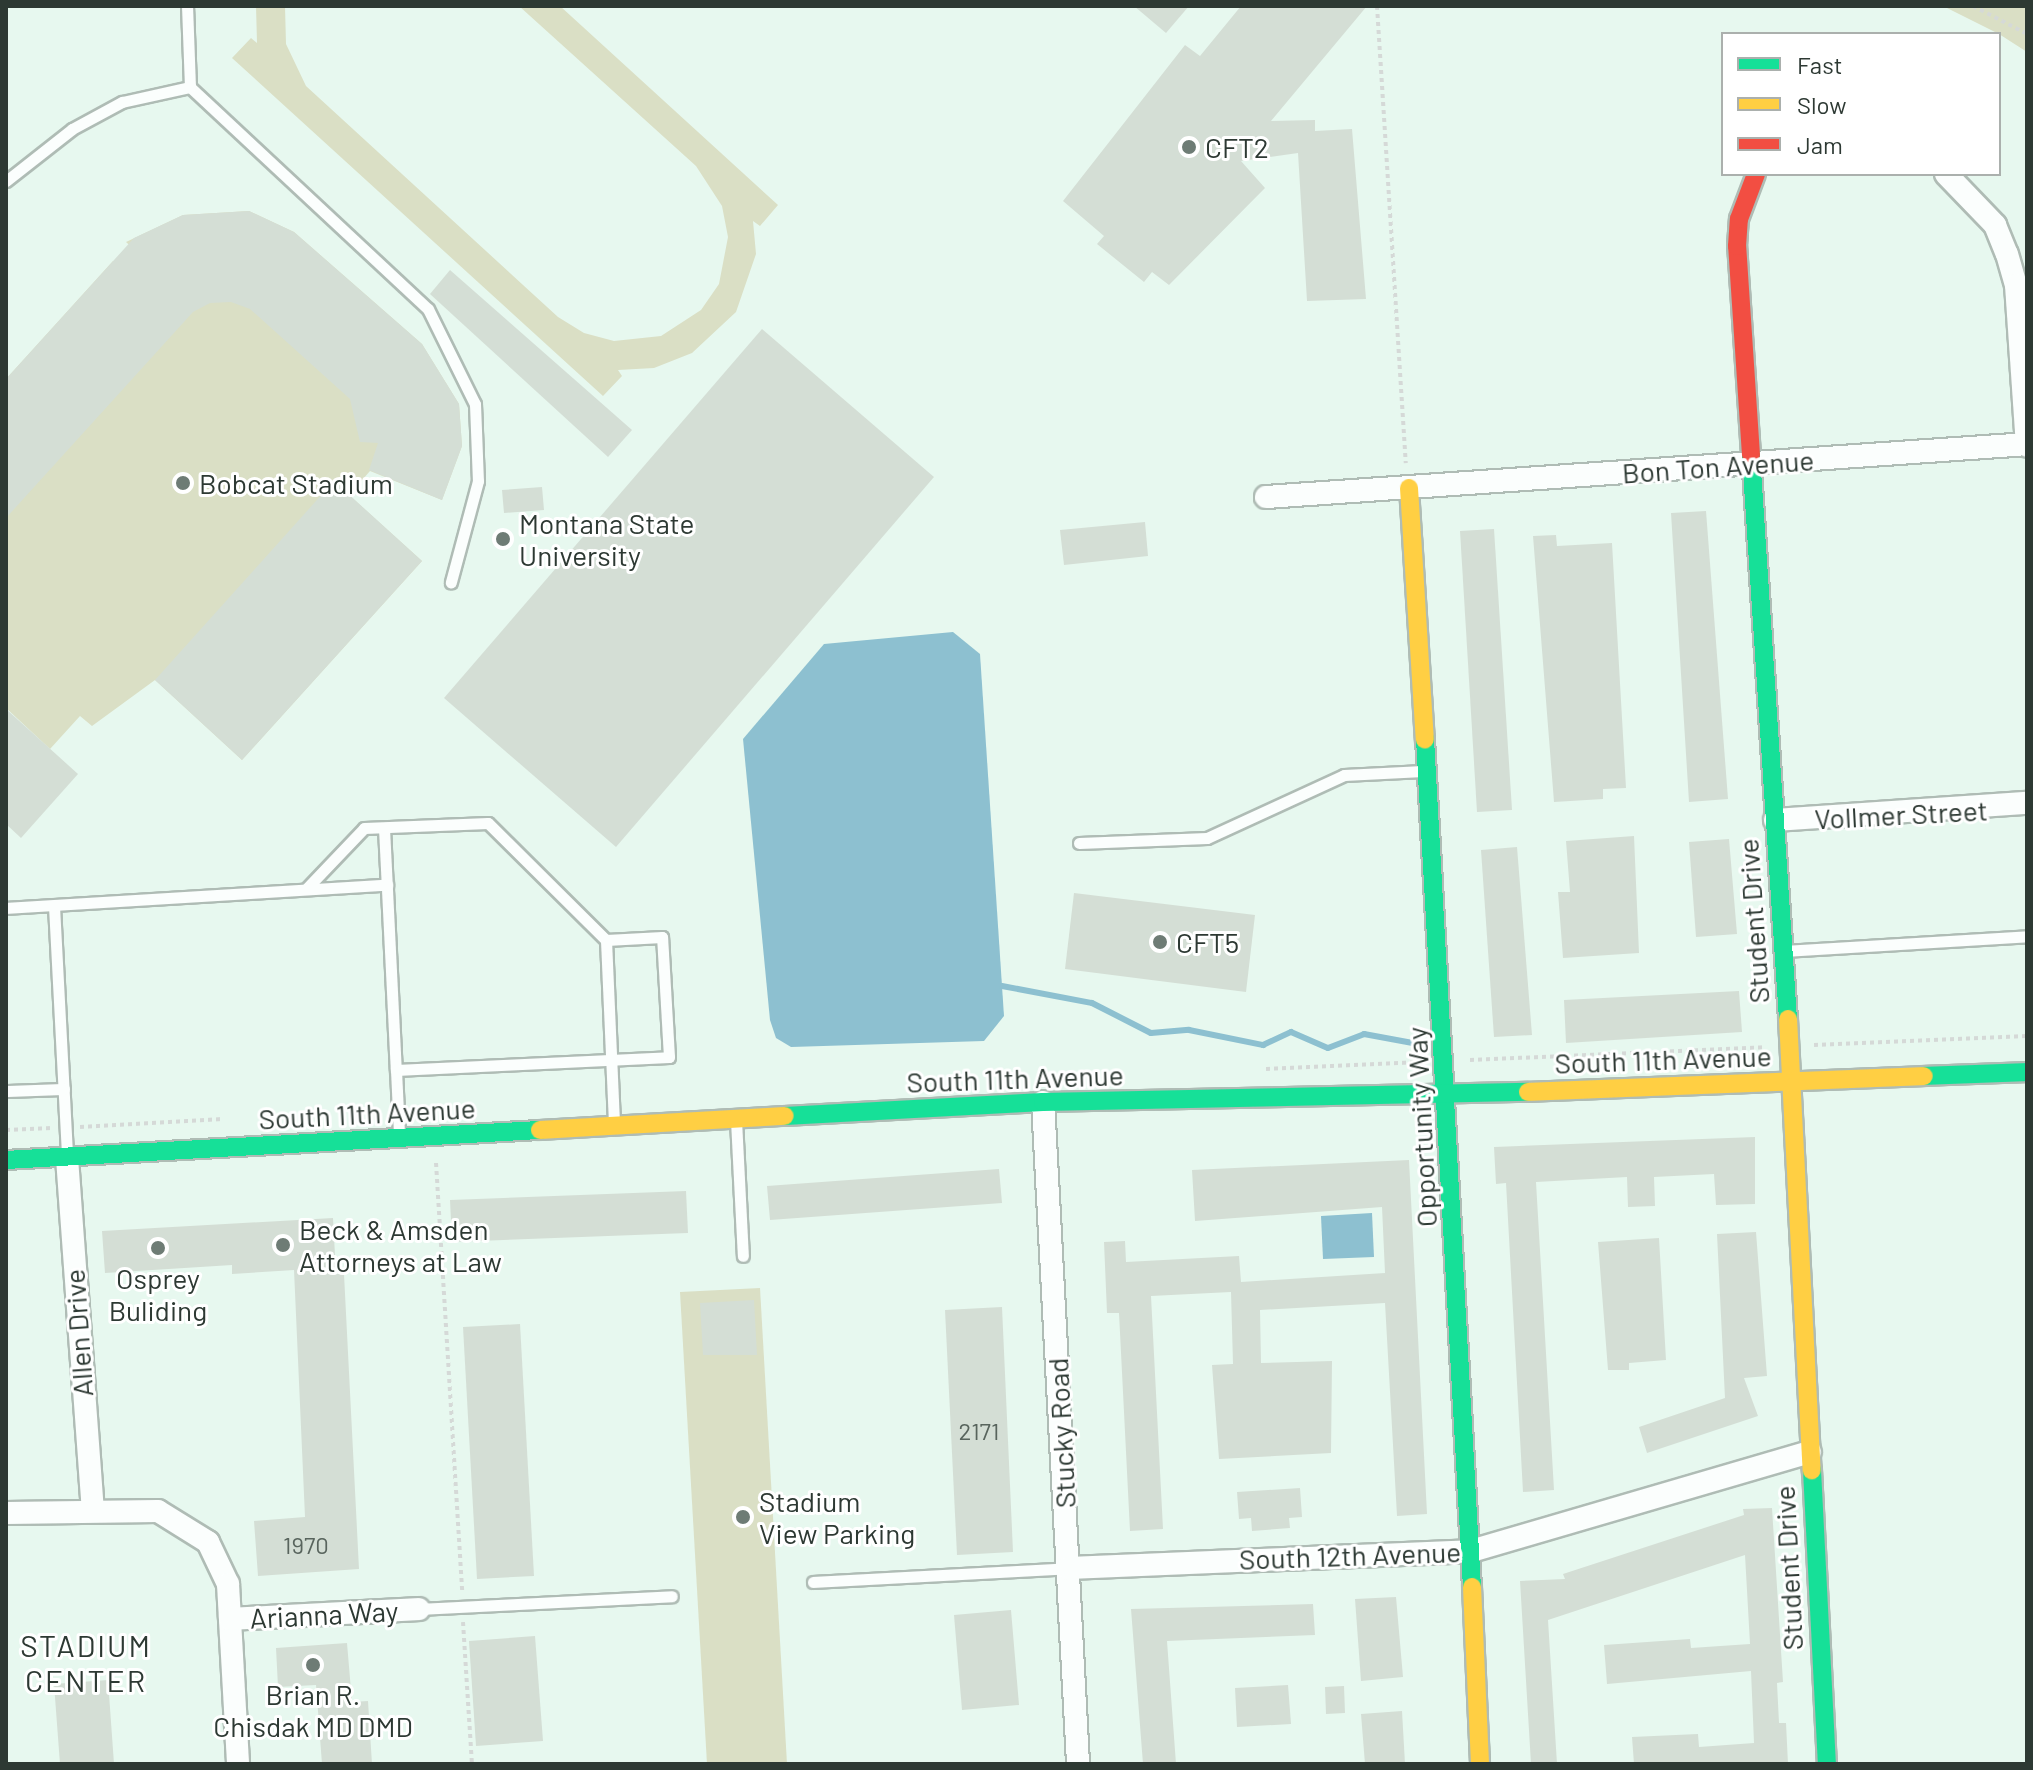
<!DOCTYPE html>
<style>
body{margin:0}
#map{position:relative;width:2033px;height:1770px;overflow:hidden;background:#e7f8ef;font-family:Barlow,sans-serif}
div>[style]{position:absolute}
[style*='--x']{left:calc(var(--x)*1px);top:calc(var(--y)*1px);width:calc(var(--w)*1px);rotate:calc(var(--a)*1deg)}
.green>*{inset:0;background:#dadfc5}
.water>*{inset:0;background:#8dc0d0}
.stream>*{height:6px;margin:-3px;padding:0 3px;transform-origin:3px;border-radius:3px;background:#8dc0d0}
.building>*{inset:0;background:#d4ded5}
.path>*{height:4px;margin-top:-2px;transform-origin:0;background:repeating-linear-gradient(90deg,#d5d9d7 0 4px,transparent 0 8px)}
.roads{filter:drop-shadow(2px 0 #afbcb5) drop-shadow(-2px 0 #afbcb5) drop-shadow(0 2px #afbcb5) drop-shadow(0 -2px #afbcb5)}
.lane>*{height:11px;margin:-5.5px;padding:0 5.5px;transform-origin:5.5px;border-radius:5.5px;background:#fbfefd}
.street>*{height:22px;margin:-11px;padding:0 11px;transform-origin:11px;border-radius:11px;background:#fbfefd}
.fast>*{height:18px;margin:-9px;padding:0 9px;transform-origin:9px;border-radius:9px;background:#16e098}
.slow>*{height:18px;margin:-9px;padding:0 9px;transform-origin:9px;border-radius:9px;background:#ffcf43}
.jam>*{height:18px;margin:-9px;padding:0 9px;transform-origin:9px;border-radius:9px;background:#f24e42}
.dots>*{width:22px;height:22px;translate:-50% -50%;box-sizing:border-box;border:4px solid #fff;border-radius:50%}
span{translate:-50% -50%;white-space:nowrap;text-align:center;line-height:1.15;-webkit-text-stroke:6px #fff;paint-order:stroke}
.number-label{font-size:24px;color:#58645d}
.number-label span{-webkit-text-stroke-width:0}
.poi-label{font-size:28px;color:#2d3933}
.left{translate:0 -50%;text-align:left}
.street-label{font-size:28px;color:#2d3933}
.neighbourhood-label{font-size:30px;color:#2d3933;letter-spacing:2px}
.frame{position:absolute;inset:0;border:8px solid #2d3933;pointer-events:none}
.legend{position:absolute;left:1721px;top:32px;width:280px;height:144px;box-sizing:border-box;background:#fff;border:2px solid #abb0ad;margin:0;padding:10px 14px;list-style:none;font-size:24px;color:#2d3933}
.legend li{display:flex;align-items:center;gap:16px;height:40px}
.legend b{width:40px;border:2px solid #abb0ad}
</style>
<div id="map">
<div class="green">
<i style="clip-path:polygon(256px 6px,285px 6px,286px 44px,306px 86px,558px 317px,584px 333px,614px 341px,661px 336px,701px 310px,719px 284px,728px 237px,722px 206px,696px 166px,519px 6px,560px 6px,778px 205px,760px 226px,753px 221px,756px 254px,736px 312px,692px 353px,654px 368px,618px 370px,622px 376px,603px 396px,232px 58px,251px 38px,257px 43px)"></i>
<i style="clip-path:polygon(1943px 6px,2027px 6px,2027px 52px,1999px 34px)"></i>
<i style="clip-path:polygon(249px 211px,294px 232px,422px 344px,459px 404px,462px 446px,442px 500px,370px 471px,349px 495px,422px 561px,242px 760px,155px 680px,92px 726px,80px 716px,50px 749px,6px 708px,6px 379px,113px 261px,161px 304px,175px 288px,126px 242px,183px 215px)"></i>
<i style="clip-path:polygon(760px 1288px,787px 1764px,707px 1764px,680px 1292px)"></i>
</div>
<div class="water">
<i style="clip-path:polygon(953px 632px,980px 654px,1004px 1016px,984px 1041px,791px 1047px,776px 1038px,770px 1020px,743px 739px,824px 644px)"></i>
<i style="clip-path:polygon(1372px 1213px,1374px 1257px,1323px 1259px,1321px 1216px)"></i>
</div>
<div class="stream">
<i style="--x:1002;--y:986;--w:92;--a:10.7"></i>
<i style="--x:1092;--y:1003;--w:66;--a:27"></i>
<i style="--x:1151;--y:1033;--w:38;--a:-5"></i>
<i style="--x:1189;--y:1030;--w:76;--a:11.5"></i>
<i style="--x:1263;--y:1045;--w:31;--a:-25"></i>
<i style="--x:1291;--y:1032;--w:40;--a:23.4"></i>
<i style="--x:1328;--y:1048;--w:39;--a:-21"></i>
<i style="--x:1364;--y:1034;--w:55;--a:10.5"></i>
</div>
<div class="building">
<i style="clip-path:polygon(1134px 6px,1189px 6px,1166px 33px)"></i>
<i style="clip-path:polygon(1241px 6px,1367px 6px,1271px 121px,1315px 120px,1315px 131px,1352px 129px,1366px 299px,1307px 301px,1298px 153px,1241px 161px,1265px 188px,1169px 285px,1152px 272px,1144px 282px,1097px 244px,1104px 236px,1063px 201px,1185px 45px,1200px 56px)"></i>
<i style="clip-path:polygon(249px 211px,294px 232px,422px 344px,459px 404px,462px 446px,442px 500px,369px 470px,378px 443px,360px 442px,350px 399px,250px 309px,231px 302px,210px 303px,193px 312px,6px 518px,6px 379px,134px 238px,183px 215px)"></i>
<i style="clip-path:polygon(450px 270px,632px 430px,608px 457px,430px 294px)"></i>
<i style="clip-path:polygon(762px 329px,934px 477px,616px 847px,444px 698px)"></i>
<i style="clip-path:polygon(334px 481px,422px 561px,242px 760px,155px 680px)"></i>
<i style="clip-path:polygon(542px 487px,544px 510px,504px 513px,502px 490px)"></i>
<i style="clip-path:polygon(1706px 511px,1728px 799px,1689px 802px,1671px 513px)"></i>
<i style="clip-path:polygon(1145px 522px,1148px 556px,1064px 565px,1060px 530px)"></i>
<i style="clip-path:polygon(1494px 529px,1512px 810px,1477px 812px,1460px 531px)"></i>
<i style="clip-path:polygon(1556px 535px,1557px 546px,1612px 543px,1626px 788px,1603px 789px,1603px 799px,1554px 802px,1533px 536px)"></i>
<i style="clip-path:polygon(6px 709px,78px 774px,21px 838px,6px 824px)"></i>
<i style="clip-path:polygon(1634px 836px,1639px 953px,1563px 958px,1558px 892px,1570px 892px,1566px 841px)"></i>
<i style="clip-path:polygon(1729px 839px,1737px 934px,1696px 937px,1689px 842px)"></i>
<i style="clip-path:polygon(1517px 847px,1532px 1035px,1494px 1037px,1481px 850px)"></i>
<i style="clip-path:polygon(1074px 893px,1255px 915px,1246px 992px,1065px 969px)"></i>
<i style="clip-path:polygon(1739px 991px,1742px 1032px,1566px 1043px,1564px 1000px)"></i>
<i style="clip-path:polygon(1755px 1137px,1755px 1204px,1716px 1205px,1714px 1174px,1654px 1177px,1655px 1206px,1628px 1207px,1627px 1177px,1536px 1182px,1554px 1490px,1523px 1492px,1506px 1183px,1496px 1184px,1494px 1147px)"></i>
<i style="clip-path:polygon(1409px 1160px,1427px 1514px,1397px 1516px,1385px 1303px,1260px 1310px,1261px 1363px,1332px 1361px,1331px 1453px,1219px 1459px,1212px 1365px,1233px 1364px,1231px 1292px,1151px 1296px,1163px 1529px,1130px 1531px,1119px 1313px,1107px 1313px,1104px 1242px,1125px 1241px,1126px 1262px,1239px 1256px,1241px 1282px,1385px 1273px,1382px 1207px,1195px 1221px,1192px 1170px)"></i>
<i style="clip-path:polygon(999px 1169px,1002px 1203px,770px 1220px,767px 1186px)"></i>
<i style="clip-path:polygon(686px 1191px,688px 1233px,452px 1242px,450px 1200px)"></i>
<i style="clip-path:polygon(333px 1218px,336px 1274px,344px 1274px,359px 1569px,258px 1576px,254px 1521px,305px 1517px,294px 1270px,232px 1274px,232px 1265px,105px 1273px,102px 1231px)"></i>
<i style="clip-path:polygon(1756px 1232px,1767px 1376px,1744px 1378px,1758px 1416px,1647px 1453px,1639px 1427px,1725px 1398px,1717px 1234px)"></i>
<i style="clip-path:polygon(1659px 1238px,1666px 1360px,1629px 1363px,1629px 1370px,1608px 1370px,1598px 1242px)"></i>
<i style="clip-path:polygon(754px 1300px,757px 1355px,703px 1355px,700px 1303px)"></i>
<i style="clip-path:polygon(1002px 1307px,1013px 1552px,957px 1555px,945px 1310px)"></i>
<i style="clip-path:polygon(520px 1324px,534px 1576px,477px 1579px,463px 1327px)"></i>
<i style="clip-path:polygon(1300px 1488px,1302px 1517px,1289px 1518px,1290px 1528px,1252px 1531px,1251px 1518px,1239px 1519px,1237px 1492px)"></i>
<i style="clip-path:polygon(1772px 1508px,1783px 1682px,1777px 1683px,1779px 1723px,1786px 1723px,1788px 1764px,1634px 1764px,1632px 1737px,1698px 1734px,1699px 1747px,1754px 1743px,1751px 1671px,1607px 1684px,1604px 1645px,1690px 1639px,1691px 1648px,1750px 1644px,1745px 1555px,1548px 1620px,1557px 1764px,1531px 1764px,1520px 1581px,1565px 1579px,1563px 1574px,1744px 1515px,1743px 1509px)"></i>
<i style="clip-path:polygon(1396px 1597px,1403px 1677px,1361px 1681px,1355px 1599px)"></i>
<i style="clip-path:polygon(1313px 1604px,1315px 1635px,1167px 1641px,1176px 1764px,1143px 1764px,1131px 1609px)"></i>
<i style="clip-path:polygon(1011px 1610px,1019px 1705px,962px 1710px,954px 1615px)"></i>
<i style="clip-path:polygon(535px 1636px,543px 1741px,476px 1746px,469px 1641px)"></i>
<i style="clip-path:polygon(347px 1643px,352px 1702px,368px 1701px,372px 1764px,322px 1764px,316px 1685px,278px 1687px,276px 1648px)"></i>
<i style="clip-path:polygon(108px 1680px,114px 1764px,60px 1764px,54px 1684px)"></i>
<i style="clip-path:polygon(1288px 1685px,1291px 1724px,1237px 1727px,1235px 1688px)"></i>
<i style="clip-path:polygon(1344px 1686px,1345px 1713px,1326px 1714px,1325px 1687px)"></i>
<i style="clip-path:polygon(1402px 1711px,1405px 1764px,1365px 1764px,1361px 1714px)"></i>
</div>
<div class="path">
<i style="--x:1377;--y:6;--w:458;--a:86.4"></i>
<i style="--x:1973;--y:6;--w:61;--a:27.4"></i>
<i style="--x:1814;--y:1045;--w:213;--a:-2.4"></i>
<i style="--x:1470;--y:1060;--w:295;--a:-2.5"></i>
<i style="--x:1266;--y:1069;--w:155;--a:-2.6"></i>
<i style="--x:80;--y:1127;--w:143;--a:-3.2"></i>
<i style="--x:6;--y:1130;--w:46;--a:-2.5"></i>
<i style="--x:436;--y:1163;--w:431;--a:86.5"></i>
<i style="--x:463;--y:1622;--w:142;--a:86.4"></i>
</div>
<div class="roads">
<div class="lane">
<i style="--x:190;--y:87;--w:325;--a:43"></i>
<i style="--x:428;--y:309;--w:106;--a:63.7"></i>
<i style="--x:475;--y:404;--w:77;--a:87.8"></i>
<i style="--x:478;--y:481;--w:105;--a:105"></i>
<i style="--x:6;--y:181;--w:84;--a:-38.2"></i>
<i style="--x:72;--y:129;--w:57;--a:-28.4"></i>
<i style="--x:122;--y:102;--w:70;--a:-12.4"></i>
<i style="--x:190;--y:87;--w:81;--a:-92.1"></i>
<i style="--x:384;--y:828;--w:242;--a:87.2"></i>
<i style="--x:396;--y:1070;--w:273;--a:-2.7"></i>
<i style="--x:669;--y:1057;--w:120;--a:-93.3"></i>
<i style="--x:662;--y:937;--w:56;--a:176.9"></i>
<i style="--x:1079;--y:843;--w:128;--a:-2.2"></i>
<i style="--x:1207;--y:838;--w:151;--a:-24.7"></i>
<i style="--x:1344;--y:775;--w:79;--a:-2.9"></i>
<i style="--x:306;--y:889;--w:84;--a:-46.4"></i>
<i style="--x:364;--y:828;--w:124;--a:-2.3"></i>
<i style="--x:488;--y:823;--w:166;--a:44.8"></i>
<i style="--x:606;--y:940;--w:181;--a:87.5"></i>
<i style="--x:54;--y:906;--w:247;--a:87"></i>
<i style="--x:6;--y:908;--w:382;--a:-3.5"></i>
<i style="--x:1785;--y:951;--w:242;--a:-3.5"></i>
<i style="--x:396;--y:1070;--w:64;--a:87.3"></i>
<i style="--x:6;--y:1091;--w:58;--a:-2"></i>
<i style="--x:736;--y:1120;--w:136;--a:87.1"></i>
<i style="--x:813;--y:1582;--w:255;--a:-3.1"></i>
<i style="--x:419;--y:1609;--w:253;--a:-2.9"></i>
</div>
<div class="street">
<i style="--x:1946;--y:174;--w:71;--a:46.1"></i>
<i style="--x:1995;--y:225;--w:31;--a:68"></i>
<i style="--x:2007;--y:254;--w:32;--a:74"></i>
<i style="--x:2016;--y:285;--w:161;--a:86.1"></i>
<i style="--x:1266;--y:497;--w:763;--a:-3.98"></i>
<i style="--x:1775;--y:820;--w:253;--a:-3.9"></i>
<i style="--x:1043;--y:1102;--w:663;--a:86.97"></i>
<i style="--x:67;--y:1158;--w:351;--a:85.8"></i>
<i style="--x:6;--y:1513;--w:152;--a:-0.8"></i>
<i style="--x:158;--y:1511;--w:59;--a:31.8"></i>
<i style="--x:208;--y:1542;--w:47;--a:64.5"></i>
<i style="--x:228;--y:1584;--w:180;--a:86.8"></i>
<i style="--x:1068;--y:1568;--w:403;--a:-2.4"></i>
<i style="--x:1471;--y:1551;--w:353;--a:-16.3"></i>
<i style="--x:230;--y:1619;--w:189;--a:-3"></i>
</div>
<div class="fast">
<i style="--x:1751;--y:455;--w:565;--a:86.25"></i>
<i style="--x:1425;--y:739;--w:849;--a:86.83"></i>
<i style="--x:1924;--y:1076;--w:103;--a:-2.2"></i>
<i style="--x:785;--y:1116;--w:258;--a:-3.1"></i>
<i style="--x:1043;--y:1102;--w:485;--a:-1.2"></i>
<i style="--x:6;--y:1160;--w:535;--a:-3.22"></i>
<i style="--x:1812;--y:1470;--w:294;--a:87.1"></i>
</div>
<div class="slow">
<i style="--x:1409;--y:488;--w:252;--a:86.4"></i>
<i style="--x:1788;--y:1019;--w:452;--a:87"></i>
<i style="--x:1528;--y:1092;--w:396;--a:-2.3"></i>
<i style="--x:540;--y:1130;--w:245;--a:-3.3"></i>
<i style="--x:1472;--y:1587;--w:177;--a:87.4"></i>
</div>
<div class="jam">
<i style="--x:1751;--y:455;--w:209;--a:-93.8"></i>
<i style="--x:1737;--y:246;--w:27;--a:-86"></i>
<i style="--x:1739;--y:219;--w:48;--a:-69.3"></i>
</div>
</div>
<div class="dots">
<i style="left:1189px;top:147px;background:#6e7c75"></i>
<i style="left:183px;top:483px;background:#6e7c75"></i>
<i style="left:503px;top:539px;background:#6e7c75"></i>
<i style="left:1160px;top:942px;background:#6e7c75"></i>
<i style="left:283px;top:1245px;background:#6e7c75"></i>
<i style="left:158px;top:1248px;background:#6e7c75"></i>
<i style="left:743px;top:1517px;background:#6e7c75"></i>
<i style="left:313px;top:1665px;background:#6e7c75"></i>
</div>
<div class="number-label">
<span style="left:979px;top:1431px">2171</span>
<span style="left:306px;top:1545px">1970</span>
</div>
<div class="poi-label">
<span class="left" style="left:1205px;top:147px">CFT2</span>
<span class="left" style="left:199px;top:483px">Bobcat Stadium</span>
<span class="left" style="left:519px;top:539px">Montana State<br>University</span>
<span class="left" style="left:1176px;top:942px">CFT5</span>
<span class="left" style="left:299px;top:1245px">Beck &amp; Amsden<br>Attorneys at Law</span>
<span style="left:158px;top:1294px">Osprey<br>Buliding</span>
<span class="left" style="left:759px;top:1517px">Stadium<br>View Parking</span>
<span style="left:313px;top:1710px">Brian R.<br>Chisdak MD DMD</span>
</div>
<div class="street-label">
<span style="left:1718px;top:466px;rotate:-4deg">Bon Ton Avenue</span>
<span style="left:1901px;top:814px;rotate:-3deg">Vollmer Street</span>
<span style="left:1753px;top:921px;rotate:-94deg">Student Drive</span>
<span style="left:1663px;top:1059px;rotate:-2deg">South 11th Avenue</span>
<span style="left:1015px;top:1078px;rotate:-2deg">South 11th Avenue</span>
<span style="left:367px;top:1113px;rotate:-3deg">South 11th Avenue</span>
<span style="left:1421px;top:1127px;rotate:-93deg">Opportunity Way</span>
<span style="left:78px;top:1333px;rotate:-94deg">Allen Drive</span>
<span style="left:1061px;top:1433px;rotate:-93deg">Stucky Road</span>
<span style="left:1350px;top:1555px;rotate:-2deg">South 12th Avenue</span>
<span style="left:1788px;top:1568px;rotate:-93deg">Student Drive</span>
<span style="left:324px;top:1614px;rotate:-3deg">Arianna Way</span>
</div>
<div class="neighbourhood-label">
<span style="left:86px;top:1662px">STADIUM<br>CENTER</span>
</div>
<div class="frame"></div>
<ul class="legend">
<li><b style="height:10px;background:#16e098"></b>Fast</li>
<li><b style="height:10px;background:#ffcf43"></b>Slow</li>
<li><b style="height:10px;background:#f24e42"></b>Jam</li>
</ul>
</div>
